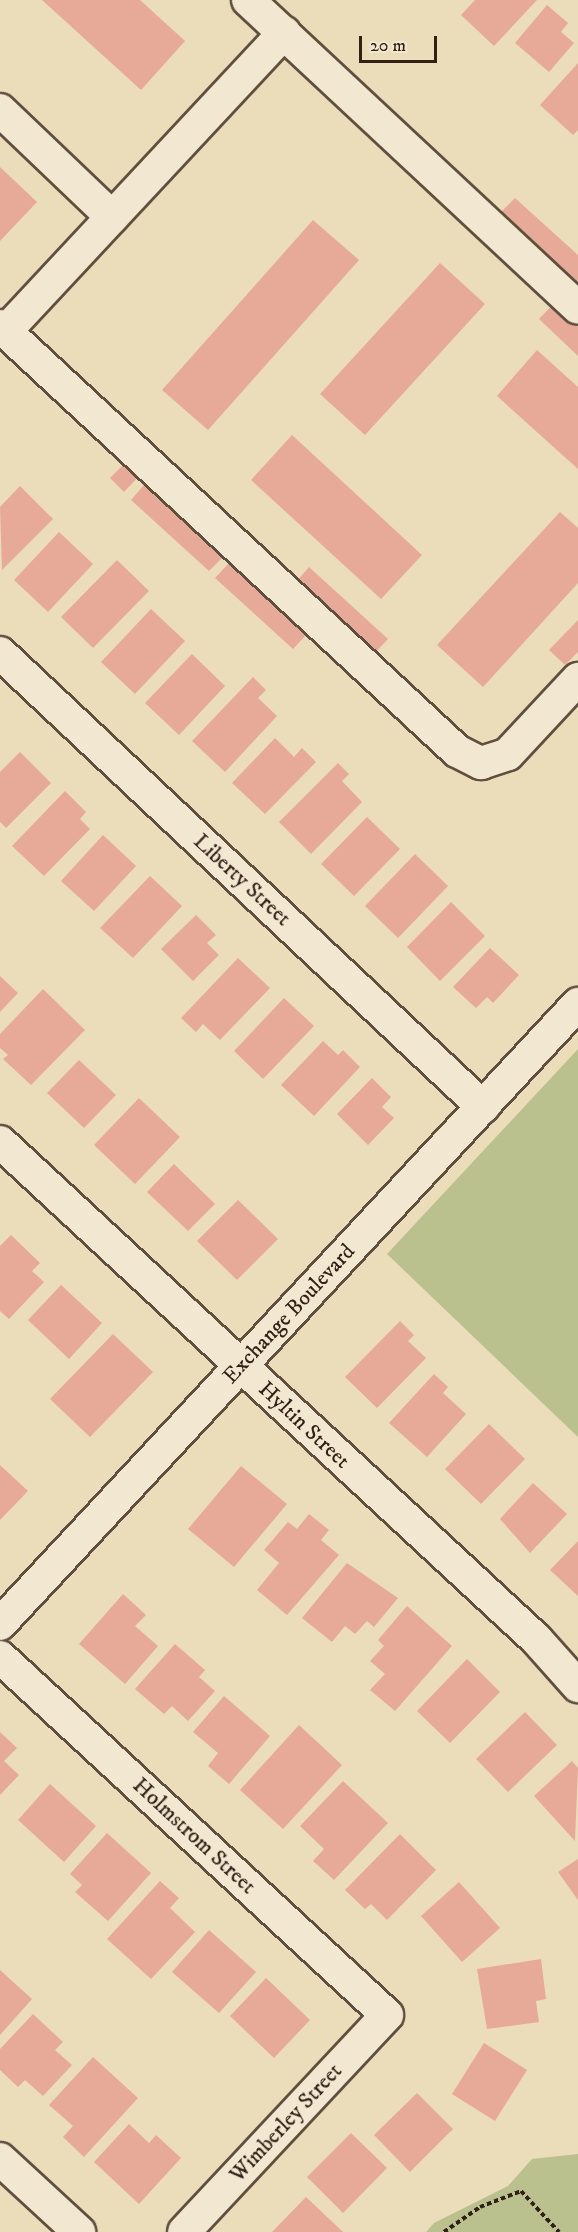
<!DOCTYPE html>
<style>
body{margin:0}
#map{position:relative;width:578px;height:2232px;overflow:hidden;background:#ebdcba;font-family:"IM FELL DW Pica",serif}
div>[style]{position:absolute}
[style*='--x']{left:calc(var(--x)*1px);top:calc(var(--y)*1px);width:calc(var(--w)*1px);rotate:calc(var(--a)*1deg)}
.green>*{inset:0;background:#bac08e}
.building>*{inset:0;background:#e7aa98}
.path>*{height:4px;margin-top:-2px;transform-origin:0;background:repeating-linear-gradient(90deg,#322015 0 4.5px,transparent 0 7.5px)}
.roads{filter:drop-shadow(2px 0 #604f3e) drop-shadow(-2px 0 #604f3e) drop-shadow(0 2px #604f3e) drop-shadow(0 -2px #604f3e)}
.minor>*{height:32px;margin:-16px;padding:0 16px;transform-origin:16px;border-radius:16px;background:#f2e8d2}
span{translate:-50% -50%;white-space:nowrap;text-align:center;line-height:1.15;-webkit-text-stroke:5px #f2e8d2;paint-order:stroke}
.street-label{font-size:22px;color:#322015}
.scale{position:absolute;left:359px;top:36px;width:78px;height:27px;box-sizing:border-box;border:3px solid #322015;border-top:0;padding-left:8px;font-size:18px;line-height:21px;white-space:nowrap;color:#322015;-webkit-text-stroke:4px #f2e8d2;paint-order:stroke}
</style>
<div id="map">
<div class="green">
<i style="clip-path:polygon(578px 1049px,578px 1437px,387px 1254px)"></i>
<i style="clip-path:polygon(578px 2154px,578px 2232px,426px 2232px,434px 2223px,508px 2186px,532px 2159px)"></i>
</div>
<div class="building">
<i style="clip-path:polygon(42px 0,140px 0,185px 41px,141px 90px)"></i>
<i style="clip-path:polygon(475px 0,537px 0,494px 46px,461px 15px)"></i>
<i style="clip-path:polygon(547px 5px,568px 23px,561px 32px,574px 43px,549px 72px,515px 43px)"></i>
<i style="clip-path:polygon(578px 63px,578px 130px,573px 135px,540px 105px)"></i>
<i style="clip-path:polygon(0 167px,37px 202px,0 241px)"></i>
<i style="clip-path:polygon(515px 198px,578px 255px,578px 283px,501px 212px)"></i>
<i style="clip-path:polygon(313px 220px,359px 260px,208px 430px,162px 390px)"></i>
<i style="clip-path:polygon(440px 263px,485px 304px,365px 435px,320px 394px)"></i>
<i style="clip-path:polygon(554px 303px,578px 327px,578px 356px,539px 319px)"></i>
<i style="clip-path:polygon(537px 350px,578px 387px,578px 469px,497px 396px)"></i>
<i style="clip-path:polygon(292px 435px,422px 555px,381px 599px,251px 480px)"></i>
<i style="clip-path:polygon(126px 462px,140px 475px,124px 492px,110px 478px)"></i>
<i style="clip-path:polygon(144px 485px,223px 557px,209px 571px,131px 500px)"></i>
<i style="clip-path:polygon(20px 486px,53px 519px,2px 570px,0 507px)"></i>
<i style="clip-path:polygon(560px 512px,578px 528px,578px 583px,483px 687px,437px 645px)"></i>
<i style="clip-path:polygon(59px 532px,93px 564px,48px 612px,14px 580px)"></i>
<i style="clip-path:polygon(117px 560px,149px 591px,93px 648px,61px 617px)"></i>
<i style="clip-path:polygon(229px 563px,307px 634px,293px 649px,215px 578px)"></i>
<i style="clip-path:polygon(309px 567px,388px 639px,374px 654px,296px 582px)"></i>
<i style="clip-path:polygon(151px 609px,185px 641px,135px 694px,101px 662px)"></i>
<i style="clip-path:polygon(578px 620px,578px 652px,565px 665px,549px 650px)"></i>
<i style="clip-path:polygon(192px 654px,225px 686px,179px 735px,145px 703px)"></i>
<i style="clip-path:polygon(253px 677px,266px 690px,258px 698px,277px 716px,225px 772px,192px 741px)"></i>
<i style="clip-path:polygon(275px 738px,294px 757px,302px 748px,316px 762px,265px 814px,232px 783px)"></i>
<i style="clip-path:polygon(20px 752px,51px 783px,6px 828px,0 822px,0 772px)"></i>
<i style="clip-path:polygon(338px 763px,349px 774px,342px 781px,362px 802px,311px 854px,279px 822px)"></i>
<i style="clip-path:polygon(65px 791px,86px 812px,80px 819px,90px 829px,44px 876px,12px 846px)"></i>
<i style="clip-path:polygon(367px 817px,400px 849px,354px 896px,321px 864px)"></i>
<i style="clip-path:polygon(103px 835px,136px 866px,94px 911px,61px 881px)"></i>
<i style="clip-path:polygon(415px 854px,448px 886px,398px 938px,365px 906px)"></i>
<i style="clip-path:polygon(150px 876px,182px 906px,133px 958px,100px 928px)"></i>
<i style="clip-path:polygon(451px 902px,485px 936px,440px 981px,407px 947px)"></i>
<i style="clip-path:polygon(196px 915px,216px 935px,207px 943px,219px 955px,193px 981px,161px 949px)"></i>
<i style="clip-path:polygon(490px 948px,519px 975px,493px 1003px,487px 997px,476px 1008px,453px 987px)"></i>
<i style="clip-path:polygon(238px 958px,270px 988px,220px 1040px,203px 1024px,196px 1032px,181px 1018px)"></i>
<i style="clip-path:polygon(0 976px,18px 993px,0 1012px)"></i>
<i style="clip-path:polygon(43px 989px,85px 1030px,31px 1085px,3px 1059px,8px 1055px,0 1048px,0 1034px)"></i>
<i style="clip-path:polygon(284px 998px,314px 1026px,263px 1079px,234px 1051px)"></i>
<i style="clip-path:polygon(323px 1041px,338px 1055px,343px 1050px,360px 1067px,314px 1116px,281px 1085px)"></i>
<i style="clip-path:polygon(79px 1060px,116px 1095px,84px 1128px,47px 1093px)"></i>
<i style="clip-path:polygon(372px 1078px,391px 1097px,382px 1107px,394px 1118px,368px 1145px,337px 1114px)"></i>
<i style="clip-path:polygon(139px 1098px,180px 1137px,135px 1184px,94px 1145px)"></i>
<i style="clip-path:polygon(174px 1164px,215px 1204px,188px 1231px,147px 1192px)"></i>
<i style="clip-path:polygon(238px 1200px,278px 1239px,237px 1280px,197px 1241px)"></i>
<i style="clip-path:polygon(11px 1235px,40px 1263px,32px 1271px,44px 1282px,9px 1319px,0 1311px,0 1246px)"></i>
<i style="clip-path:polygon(61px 1285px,102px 1323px,69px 1359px,28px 1320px)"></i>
<i style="clip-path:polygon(400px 1321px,414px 1335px,408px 1341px,426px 1358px,377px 1408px,345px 1377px)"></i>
<i style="clip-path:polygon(113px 1334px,153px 1372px,90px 1437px,50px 1399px)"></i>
<i style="clip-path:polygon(434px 1374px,448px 1387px,443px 1393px,466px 1414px,427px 1457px,389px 1423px)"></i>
<i style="clip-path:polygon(489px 1424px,525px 1459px,481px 1504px,445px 1469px)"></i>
<i style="clip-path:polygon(0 1465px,28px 1491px,0 1520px)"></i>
<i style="clip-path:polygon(241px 1466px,287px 1504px,234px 1567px,188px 1529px)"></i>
<i style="clip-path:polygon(533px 1483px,567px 1514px,530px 1553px,500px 1519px)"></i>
<i style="clip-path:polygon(309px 1514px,329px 1530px,321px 1540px,339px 1555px,287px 1615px,257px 1590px,279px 1563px,264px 1550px,288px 1522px,297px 1529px)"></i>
<i style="clip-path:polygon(578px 1541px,578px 1596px,550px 1570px)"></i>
<i style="clip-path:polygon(347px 1563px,398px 1598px,374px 1627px,367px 1621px,355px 1634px,345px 1626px,332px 1642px,302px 1618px)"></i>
<i style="clip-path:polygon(123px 1594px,146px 1615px,135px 1626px,158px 1646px,125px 1684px,79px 1644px)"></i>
<i style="clip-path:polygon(407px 1606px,452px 1646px,395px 1711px,370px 1690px,385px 1674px,370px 1661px,384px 1646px,378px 1640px)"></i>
<i style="clip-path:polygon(175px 1644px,205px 1670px,199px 1677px,215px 1691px,188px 1721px,172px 1706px,164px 1714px,135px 1689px)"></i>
<i style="clip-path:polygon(467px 1659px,500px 1692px,450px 1743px,417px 1711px)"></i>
<i style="clip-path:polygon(224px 1696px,270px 1736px,229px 1784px,208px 1766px,218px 1753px,193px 1732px)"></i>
<i style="clip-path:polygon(525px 1712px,557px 1745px,508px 1792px,476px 1759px)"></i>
<i style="clip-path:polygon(299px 1725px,342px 1765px,283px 1829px,240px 1790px)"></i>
<i style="clip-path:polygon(0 1732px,17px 1748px,4px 1761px,19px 1775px,0 1795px)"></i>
<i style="clip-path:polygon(572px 1761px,578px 1768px,575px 1841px,534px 1796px)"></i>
<i style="clip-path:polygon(343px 1781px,388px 1823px,334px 1880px,313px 1861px,324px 1849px,300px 1826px)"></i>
<i style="clip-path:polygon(50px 1784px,96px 1826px,64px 1862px,18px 1820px)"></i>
<i style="clip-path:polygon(107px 1833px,151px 1873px,108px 1921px,75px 1892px,82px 1885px,70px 1874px)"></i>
<i style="clip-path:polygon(400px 1834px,436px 1870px,387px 1920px,371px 1904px,365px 1909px,345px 1890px)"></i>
<i style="clip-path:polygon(578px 1859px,578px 1900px,558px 1872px)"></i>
<i style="clip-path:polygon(160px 1881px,179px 1898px,170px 1908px,195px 1932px,151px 1979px,107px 1939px)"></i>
<i style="clip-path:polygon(459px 1882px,500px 1928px,462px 1962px,421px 1916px)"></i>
<i style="clip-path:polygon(209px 1930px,256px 1972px,219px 2013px,172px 1972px)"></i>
<i style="clip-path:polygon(541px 1959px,546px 1999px,536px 2001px,539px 2022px,487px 2029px,477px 1969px)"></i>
<i style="clip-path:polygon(0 1970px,32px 1999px,0 2035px)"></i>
<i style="clip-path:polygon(266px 1978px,310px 2020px,274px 2058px,230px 2016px)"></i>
<i style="clip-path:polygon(33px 2014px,63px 2042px,55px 2050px,72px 2065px,43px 2096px,25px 2080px,18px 2087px,0 2070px,0 2049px)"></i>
<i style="clip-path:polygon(484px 2043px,527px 2070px,495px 2121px,452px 2094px)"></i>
<i style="clip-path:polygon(93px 2057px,138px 2098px,84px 2157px,63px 2137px,73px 2126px,49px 2105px)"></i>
<i style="clip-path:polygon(417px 2093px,453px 2129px,410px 2172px,374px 2135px)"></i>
<i style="clip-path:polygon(129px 2124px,149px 2143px,156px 2135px,181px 2158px,139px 2204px,94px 2162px)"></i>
<i style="clip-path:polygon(351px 2133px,387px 2168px,343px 2213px,307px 2177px)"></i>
<i style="clip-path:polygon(306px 2197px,343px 2232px,272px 2232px)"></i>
</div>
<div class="path">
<i style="--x:444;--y:2232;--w:44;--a:-34.8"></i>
<i style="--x:480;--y:2207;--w:44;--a:-21.3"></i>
<i style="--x:521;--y:2191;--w:56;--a:47.2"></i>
</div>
<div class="roads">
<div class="minor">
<i style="--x:248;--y:0;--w:451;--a:43"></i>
<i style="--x:0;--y:110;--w:155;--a:43.7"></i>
<i style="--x:0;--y:326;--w:624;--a:42.92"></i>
<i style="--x:457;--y:751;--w:27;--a:27"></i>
<i style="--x:481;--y:763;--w:28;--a:-18"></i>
<i style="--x:508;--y:754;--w:103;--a:-47"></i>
<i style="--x:6;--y:331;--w:408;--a:-47"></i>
<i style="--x:0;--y:653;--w:663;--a:43.23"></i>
<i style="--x:0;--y:1142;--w:732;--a:42.84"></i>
<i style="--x:537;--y:1640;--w:62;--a:48.3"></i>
<i style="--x:0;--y:1624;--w:848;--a:-47.01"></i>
<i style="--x:0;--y:1657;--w:527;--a:42.77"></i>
<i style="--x:387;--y:2015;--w:297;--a:133.1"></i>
<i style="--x:0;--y:2159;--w:108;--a:42.7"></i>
</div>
</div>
<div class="street-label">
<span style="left:242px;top:880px;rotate:43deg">Liberty Street</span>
<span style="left:289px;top:1314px;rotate:-47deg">Exchange Boulevard</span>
<span style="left:304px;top:1425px;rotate:43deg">Hyltin Street</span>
<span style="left:194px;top:1836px;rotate:43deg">Holmstrom Street</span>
<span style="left:286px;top:2123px;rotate:-47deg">Wimberley Street</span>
</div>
<div class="scale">20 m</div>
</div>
